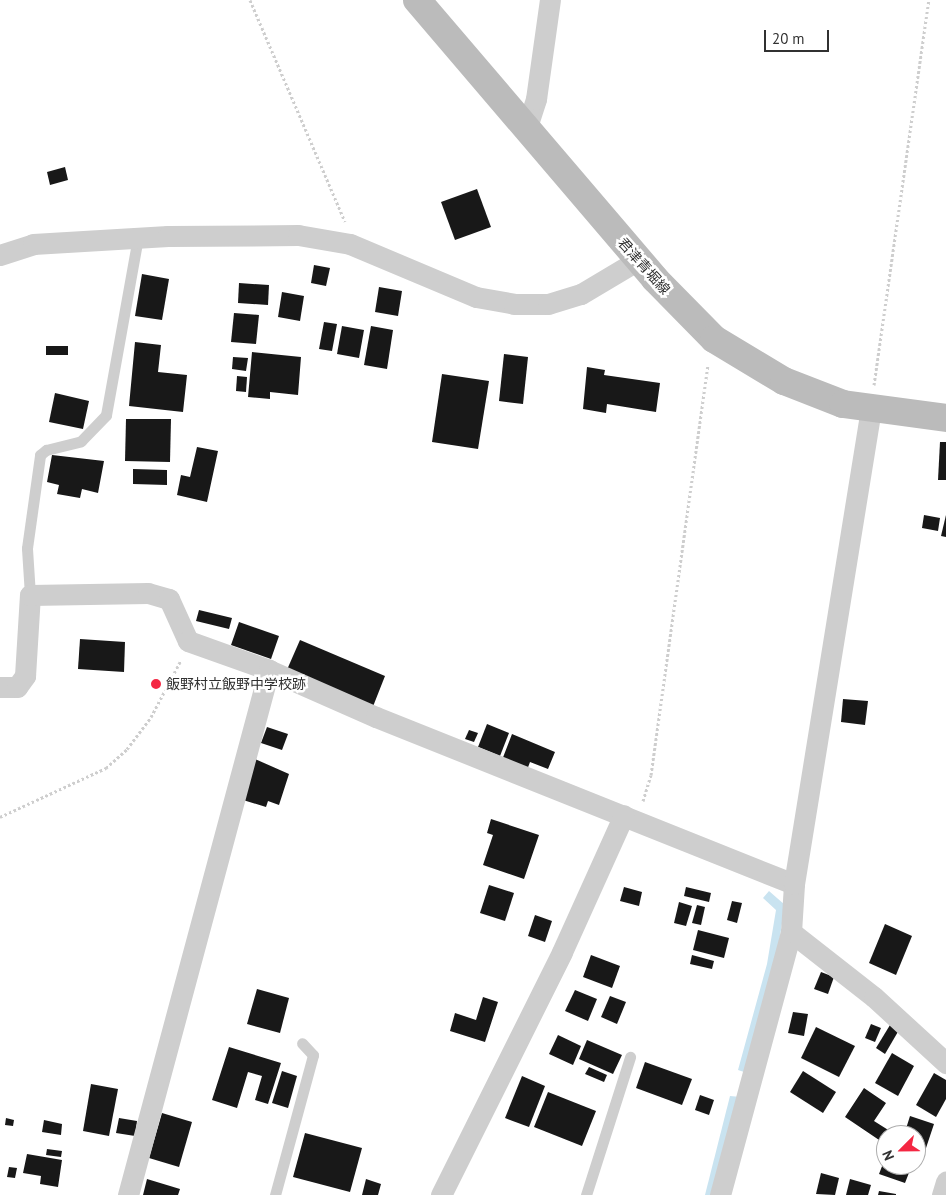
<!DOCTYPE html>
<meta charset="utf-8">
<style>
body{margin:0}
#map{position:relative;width:946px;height:1195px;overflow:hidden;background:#fff;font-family:"PT Sans","Noto Sans JP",sans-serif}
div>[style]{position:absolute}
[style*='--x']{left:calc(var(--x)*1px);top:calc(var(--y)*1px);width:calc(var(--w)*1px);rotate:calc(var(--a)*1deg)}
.water>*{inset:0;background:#c9e3f0}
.building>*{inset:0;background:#181818}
.path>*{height:3px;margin-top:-1.5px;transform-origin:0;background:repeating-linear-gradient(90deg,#cecece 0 2.5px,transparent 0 5px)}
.lane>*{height:11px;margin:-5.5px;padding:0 5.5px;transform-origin:5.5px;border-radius:5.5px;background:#cecece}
.street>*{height:21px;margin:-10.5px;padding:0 10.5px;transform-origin:10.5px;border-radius:10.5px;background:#cecece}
.secondary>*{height:28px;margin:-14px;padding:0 14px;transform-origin:14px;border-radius:14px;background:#bbb}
.dots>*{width:14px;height:14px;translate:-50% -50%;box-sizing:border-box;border:2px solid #fff;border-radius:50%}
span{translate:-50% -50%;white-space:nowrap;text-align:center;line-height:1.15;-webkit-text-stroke:5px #fff;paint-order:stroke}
.street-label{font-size:14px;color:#313131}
.poi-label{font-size:14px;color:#313131}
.left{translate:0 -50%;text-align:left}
.north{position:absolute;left:876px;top:1125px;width:50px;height:50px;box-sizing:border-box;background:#fff;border:1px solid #adadad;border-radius:50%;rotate:247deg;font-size:14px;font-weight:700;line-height:20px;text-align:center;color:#313131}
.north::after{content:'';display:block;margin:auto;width:18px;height:22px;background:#f42743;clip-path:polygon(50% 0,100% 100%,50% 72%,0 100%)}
.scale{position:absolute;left:764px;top:30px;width:65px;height:22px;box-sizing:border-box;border:2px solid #313131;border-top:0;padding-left:6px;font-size:15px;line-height:18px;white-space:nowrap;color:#313131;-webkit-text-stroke:4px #fff;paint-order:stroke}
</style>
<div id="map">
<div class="water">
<i style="clip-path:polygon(769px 891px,785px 905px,776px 961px,747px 1073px,738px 1070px,767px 964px,776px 910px,763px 898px)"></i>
<i style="clip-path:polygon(730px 1096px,741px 1097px,715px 1195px,705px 1195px)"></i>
</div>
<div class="building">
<i style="clip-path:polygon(65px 167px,68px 180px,50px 185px,47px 172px)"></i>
<i style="clip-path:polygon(477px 189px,491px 227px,455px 240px,441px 202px)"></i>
<i style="clip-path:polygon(314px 265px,330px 268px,326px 286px,311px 283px)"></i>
<i style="clip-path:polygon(142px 274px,169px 279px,162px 320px,135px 316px)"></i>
<i style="clip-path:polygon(239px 283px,269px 285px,268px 305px,238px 303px)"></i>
<i style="clip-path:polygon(379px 287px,402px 291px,398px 316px,375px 312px)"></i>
<i style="clip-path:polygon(282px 292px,304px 296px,300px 321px,278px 317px)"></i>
<i style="clip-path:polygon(234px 313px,259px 315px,256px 344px,231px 342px)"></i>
<i style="clip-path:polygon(324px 322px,337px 324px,332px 351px,319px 349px)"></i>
<i style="clip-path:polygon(342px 326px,364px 330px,359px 358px,337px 354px)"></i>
<i style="clip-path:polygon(371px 326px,393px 330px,387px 369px,364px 365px)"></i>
<i style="clip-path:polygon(135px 342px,161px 345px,158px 372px,187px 375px,183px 412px,129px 406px)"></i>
<i style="clip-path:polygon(46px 346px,68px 346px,68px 355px,46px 355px)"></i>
<i style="clip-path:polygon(252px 352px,301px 357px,298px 395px,270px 392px,270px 399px,248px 397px)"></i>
<i style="clip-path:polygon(504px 354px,528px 357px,523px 404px,499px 401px)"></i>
<i style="clip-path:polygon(233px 357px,248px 358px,246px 371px,232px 369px)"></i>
<i style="clip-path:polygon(587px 367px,605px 370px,604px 375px,660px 383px,656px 412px,607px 404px,606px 413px,583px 409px)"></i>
<i style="clip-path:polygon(442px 374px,489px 381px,478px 449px,432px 442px)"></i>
<i style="clip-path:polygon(237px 376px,247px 377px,246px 392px,236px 391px)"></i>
<i style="clip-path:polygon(55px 393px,89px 401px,83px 429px,49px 422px)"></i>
<i style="clip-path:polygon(126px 419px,171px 419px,170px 462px,125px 461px)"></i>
<i style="clip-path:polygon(940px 442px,946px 442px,946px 480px,938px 480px)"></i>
<i style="clip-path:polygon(197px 447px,218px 451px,207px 502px,177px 495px,181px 475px,190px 477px)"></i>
<i style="clip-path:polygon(52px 455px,104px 461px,98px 493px,82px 489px,80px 498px,57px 494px,59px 485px,47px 482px)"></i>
<i style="clip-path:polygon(133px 469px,167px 470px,167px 485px,133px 484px)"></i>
<i style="clip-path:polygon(924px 515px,940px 518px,938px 531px,922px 528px)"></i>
<i style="clip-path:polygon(946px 515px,946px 537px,941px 536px)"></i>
<i style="clip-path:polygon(199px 610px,232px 618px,229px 629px,196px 621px)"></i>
<i style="clip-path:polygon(239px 622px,279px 636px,271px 659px,231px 645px)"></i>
<i style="clip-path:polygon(80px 639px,125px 642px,124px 672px,78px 669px)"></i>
<i style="clip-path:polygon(300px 640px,385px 676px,372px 709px,286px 672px)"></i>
<i style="clip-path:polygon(843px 699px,868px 701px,865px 725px,841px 722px)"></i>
<i style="clip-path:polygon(487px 724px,509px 733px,500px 756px,478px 747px)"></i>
<i style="clip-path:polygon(267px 727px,288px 734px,282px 750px,261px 743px)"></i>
<i style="clip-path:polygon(469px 730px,478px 733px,474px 742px,465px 739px)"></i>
<i style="clip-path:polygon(512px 734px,555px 752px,548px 769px,530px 762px,527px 770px,502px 760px)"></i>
<i style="clip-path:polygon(255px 759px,289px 774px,279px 805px,268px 801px,266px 807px,243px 800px)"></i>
<i style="clip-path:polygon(491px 819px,539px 835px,524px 879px,483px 865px,493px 835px,487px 833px)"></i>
<i style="clip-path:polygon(489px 885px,514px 893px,505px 921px,480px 913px)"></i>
<i style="clip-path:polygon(624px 887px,642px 892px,639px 906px,620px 901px)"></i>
<i style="clip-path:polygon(686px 887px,711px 893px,709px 902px,684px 896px)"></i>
<i style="clip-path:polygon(732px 901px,742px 903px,737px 923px,727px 920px)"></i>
<i style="clip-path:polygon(679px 902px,692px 906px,686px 926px,674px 923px)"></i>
<i style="clip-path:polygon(697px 905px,705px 907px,701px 925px,692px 923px)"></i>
<i style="clip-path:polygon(535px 915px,552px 921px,545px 942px,528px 936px)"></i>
<i style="clip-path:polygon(885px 924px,912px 936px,896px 975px,869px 963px)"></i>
<i style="clip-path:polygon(698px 930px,729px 938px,724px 958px,693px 950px)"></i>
<i style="clip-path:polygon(591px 955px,620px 966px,612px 988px,583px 977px)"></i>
<i style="clip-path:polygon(692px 955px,714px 961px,712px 969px,690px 964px)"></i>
<i style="clip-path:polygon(821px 972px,834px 977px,828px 994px,814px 989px)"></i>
<i style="clip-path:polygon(257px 989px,289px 998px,280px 1033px,247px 1024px)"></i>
<i style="clip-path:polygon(575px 990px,597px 999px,588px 1021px,565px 1011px)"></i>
<i style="clip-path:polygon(610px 996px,626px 1002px,617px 1024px,601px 1017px)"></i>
<i style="clip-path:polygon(483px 997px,498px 1002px,485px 1042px,450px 1031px,455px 1013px,476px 1020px)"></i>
<i style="clip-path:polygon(793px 1012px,808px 1014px,804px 1036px,788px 1033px)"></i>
<i style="clip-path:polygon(871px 1024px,881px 1028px,875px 1042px,865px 1038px)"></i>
<i style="clip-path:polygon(890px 1025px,899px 1030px,885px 1054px,876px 1048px)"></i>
<i style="clip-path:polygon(816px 1027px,855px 1046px,839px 1077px,801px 1058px)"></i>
<i style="clip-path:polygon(558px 1035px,581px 1046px,573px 1065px,549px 1054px)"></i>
<i style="clip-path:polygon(587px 1040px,622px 1055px,613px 1074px,579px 1059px)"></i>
<i style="clip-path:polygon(229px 1047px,281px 1063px,268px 1104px,255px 1100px,262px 1076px,248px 1072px,237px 1108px,212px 1100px)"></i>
<i style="clip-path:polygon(892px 1053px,914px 1066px,898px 1096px,875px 1083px)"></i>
<i style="clip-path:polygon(645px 1062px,692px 1079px,682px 1105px,636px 1088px)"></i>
<i style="clip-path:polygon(589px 1067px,607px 1075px,604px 1082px,585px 1074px)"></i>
<i style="clip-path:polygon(282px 1071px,297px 1076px,288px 1108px,272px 1103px)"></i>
<i style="clip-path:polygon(803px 1071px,836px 1092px,823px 1113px,790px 1092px)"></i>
<i style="clip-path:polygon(934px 1073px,946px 1080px,946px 1099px,936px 1117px,916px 1105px)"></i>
<i style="clip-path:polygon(522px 1076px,545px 1086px,529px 1127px,505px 1118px)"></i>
<i style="clip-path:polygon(91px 1084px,118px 1089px,109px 1136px,83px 1131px)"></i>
<i style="clip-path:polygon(864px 1088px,886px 1103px,874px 1121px,893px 1133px,886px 1135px,885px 1144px,845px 1117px)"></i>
<i style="clip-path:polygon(548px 1092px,596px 1111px,582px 1146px,534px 1127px)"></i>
<i style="clip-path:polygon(700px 1095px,714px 1100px,709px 1115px,695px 1110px)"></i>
<i style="clip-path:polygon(162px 1113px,192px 1122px,179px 1167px,149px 1158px)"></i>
<i style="clip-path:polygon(910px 1116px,934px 1124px,925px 1151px,916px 1148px,916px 1135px,904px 1135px)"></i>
<i style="clip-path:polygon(6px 1118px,14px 1120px,13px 1126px,5px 1125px)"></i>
<i style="clip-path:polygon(119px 1118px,137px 1121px,135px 1136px,116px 1133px)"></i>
<i style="clip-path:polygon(44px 1120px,62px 1124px,61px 1135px,42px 1132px)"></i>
<i style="clip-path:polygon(305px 1133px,362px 1148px,350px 1192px,293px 1177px)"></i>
<i style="clip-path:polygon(47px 1149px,62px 1151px,61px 1157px,46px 1155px)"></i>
<i style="clip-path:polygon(27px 1154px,62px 1160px,58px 1187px,40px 1184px,41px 1176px,23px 1173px)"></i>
<i style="clip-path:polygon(886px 1156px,886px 1165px,912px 1165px,905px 1183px,879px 1174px)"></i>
<i style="clip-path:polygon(9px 1167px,17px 1168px,15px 1178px,7px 1177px)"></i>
<i style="clip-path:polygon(821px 1173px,839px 1178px,835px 1195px,816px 1194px)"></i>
<i style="clip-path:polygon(147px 1179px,180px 1189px,178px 1195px,143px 1195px)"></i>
<i style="clip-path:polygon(366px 1179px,381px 1184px,378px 1195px,362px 1195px)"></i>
<i style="clip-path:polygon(850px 1179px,871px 1185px,868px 1195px,846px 1195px)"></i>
<i style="clip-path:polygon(879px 1191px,896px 1194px,896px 1195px,878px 1195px)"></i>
</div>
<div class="path">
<i style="--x:250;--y:0;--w:241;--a:66.8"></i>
<i style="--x:874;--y:385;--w:389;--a:-81.9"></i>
<i style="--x:643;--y:801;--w:27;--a:-73"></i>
<i style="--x:651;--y:775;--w:414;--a:-82.1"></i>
<i style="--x:0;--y:817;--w:117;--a:-24.8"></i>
<i style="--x:106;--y:768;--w:28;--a:-42"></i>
<i style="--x:127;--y:749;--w:40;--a:-53"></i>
<i style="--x:151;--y:717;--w:64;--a:-62.2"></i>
</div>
<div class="lane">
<i style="--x:30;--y:595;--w:47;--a:-93.7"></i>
<i style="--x:27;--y:548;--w:94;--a:-82"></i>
<i style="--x:40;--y:455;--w:8;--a:-40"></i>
<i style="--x:46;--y:450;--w:36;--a:-14"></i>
<i style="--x:81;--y:441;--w:36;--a:-46"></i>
<i style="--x:106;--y:415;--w:180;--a:-79.8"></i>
<i style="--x:275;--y:1195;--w:145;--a:-74.8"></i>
<i style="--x:313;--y:1055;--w:16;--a:-133"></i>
<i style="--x:586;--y:1195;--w:145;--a:-72.3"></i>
</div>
<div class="street">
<i style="--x:526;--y:130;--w:33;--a:-72"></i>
<i style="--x:536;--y:99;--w:100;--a:-82"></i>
<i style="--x:0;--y:255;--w:35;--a:-18"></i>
<i style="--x:33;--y:244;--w:135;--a:-3.4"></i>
<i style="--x:168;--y:236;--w:130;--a:-0.4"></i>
<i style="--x:298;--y:235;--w:53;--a:9.8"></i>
<i style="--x:350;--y:244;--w:137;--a:22.8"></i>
<i style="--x:476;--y:297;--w:39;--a:10"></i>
<i style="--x:514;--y:304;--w:34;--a:0"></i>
<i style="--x:548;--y:304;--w:34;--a:-17"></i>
<i style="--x:581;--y:294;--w:66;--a:-30.8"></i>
<i style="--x:0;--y:687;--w:17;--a:0"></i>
<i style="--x:17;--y:687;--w:14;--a:-54"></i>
<i style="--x:25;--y:676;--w:81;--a:-86.5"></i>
<i style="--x:30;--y:595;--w:118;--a:-1"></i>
<i style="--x:148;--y:593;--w:22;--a:16"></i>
<i style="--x:169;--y:599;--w:46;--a:65.7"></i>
<i style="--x:188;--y:641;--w:86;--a:19.7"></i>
<i style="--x:269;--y:670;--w:117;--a:23.7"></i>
<i style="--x:376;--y:717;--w:450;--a:21.8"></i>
<i style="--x:791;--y:932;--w:105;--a:38.1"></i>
<i style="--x:874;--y:997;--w:98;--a:42.5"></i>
<i style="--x:128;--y:1195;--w:544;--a:-74.97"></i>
<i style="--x:441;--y:1195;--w:271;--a:-63.5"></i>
<i style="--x:562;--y:952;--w:150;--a:-65.7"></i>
<i style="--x:720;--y:1195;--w:272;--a:-74.9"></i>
<i style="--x:791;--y:932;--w:48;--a:-86.4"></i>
<i style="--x:794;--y:884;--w:482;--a:-80.8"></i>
<i style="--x:942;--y:1195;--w:14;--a:-73"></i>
</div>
<div class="secondary">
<i style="--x:417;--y:0;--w:367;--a:49.5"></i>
<i style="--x:655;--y:279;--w:84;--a:45.5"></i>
<i style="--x:714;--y:339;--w:82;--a:31"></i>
<i style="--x:784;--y:381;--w:63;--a:21.3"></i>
<i style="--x:843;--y:404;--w:104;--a:7.7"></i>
</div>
<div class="dots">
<i style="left:156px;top:684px;background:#f42743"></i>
</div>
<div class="street-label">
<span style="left:644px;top:266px;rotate:48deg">君津青堀線</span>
</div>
<div class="poi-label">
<span class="left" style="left:166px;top:684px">飯野村立飯野中学校跡</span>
</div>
<div class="north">N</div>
<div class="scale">20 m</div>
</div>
